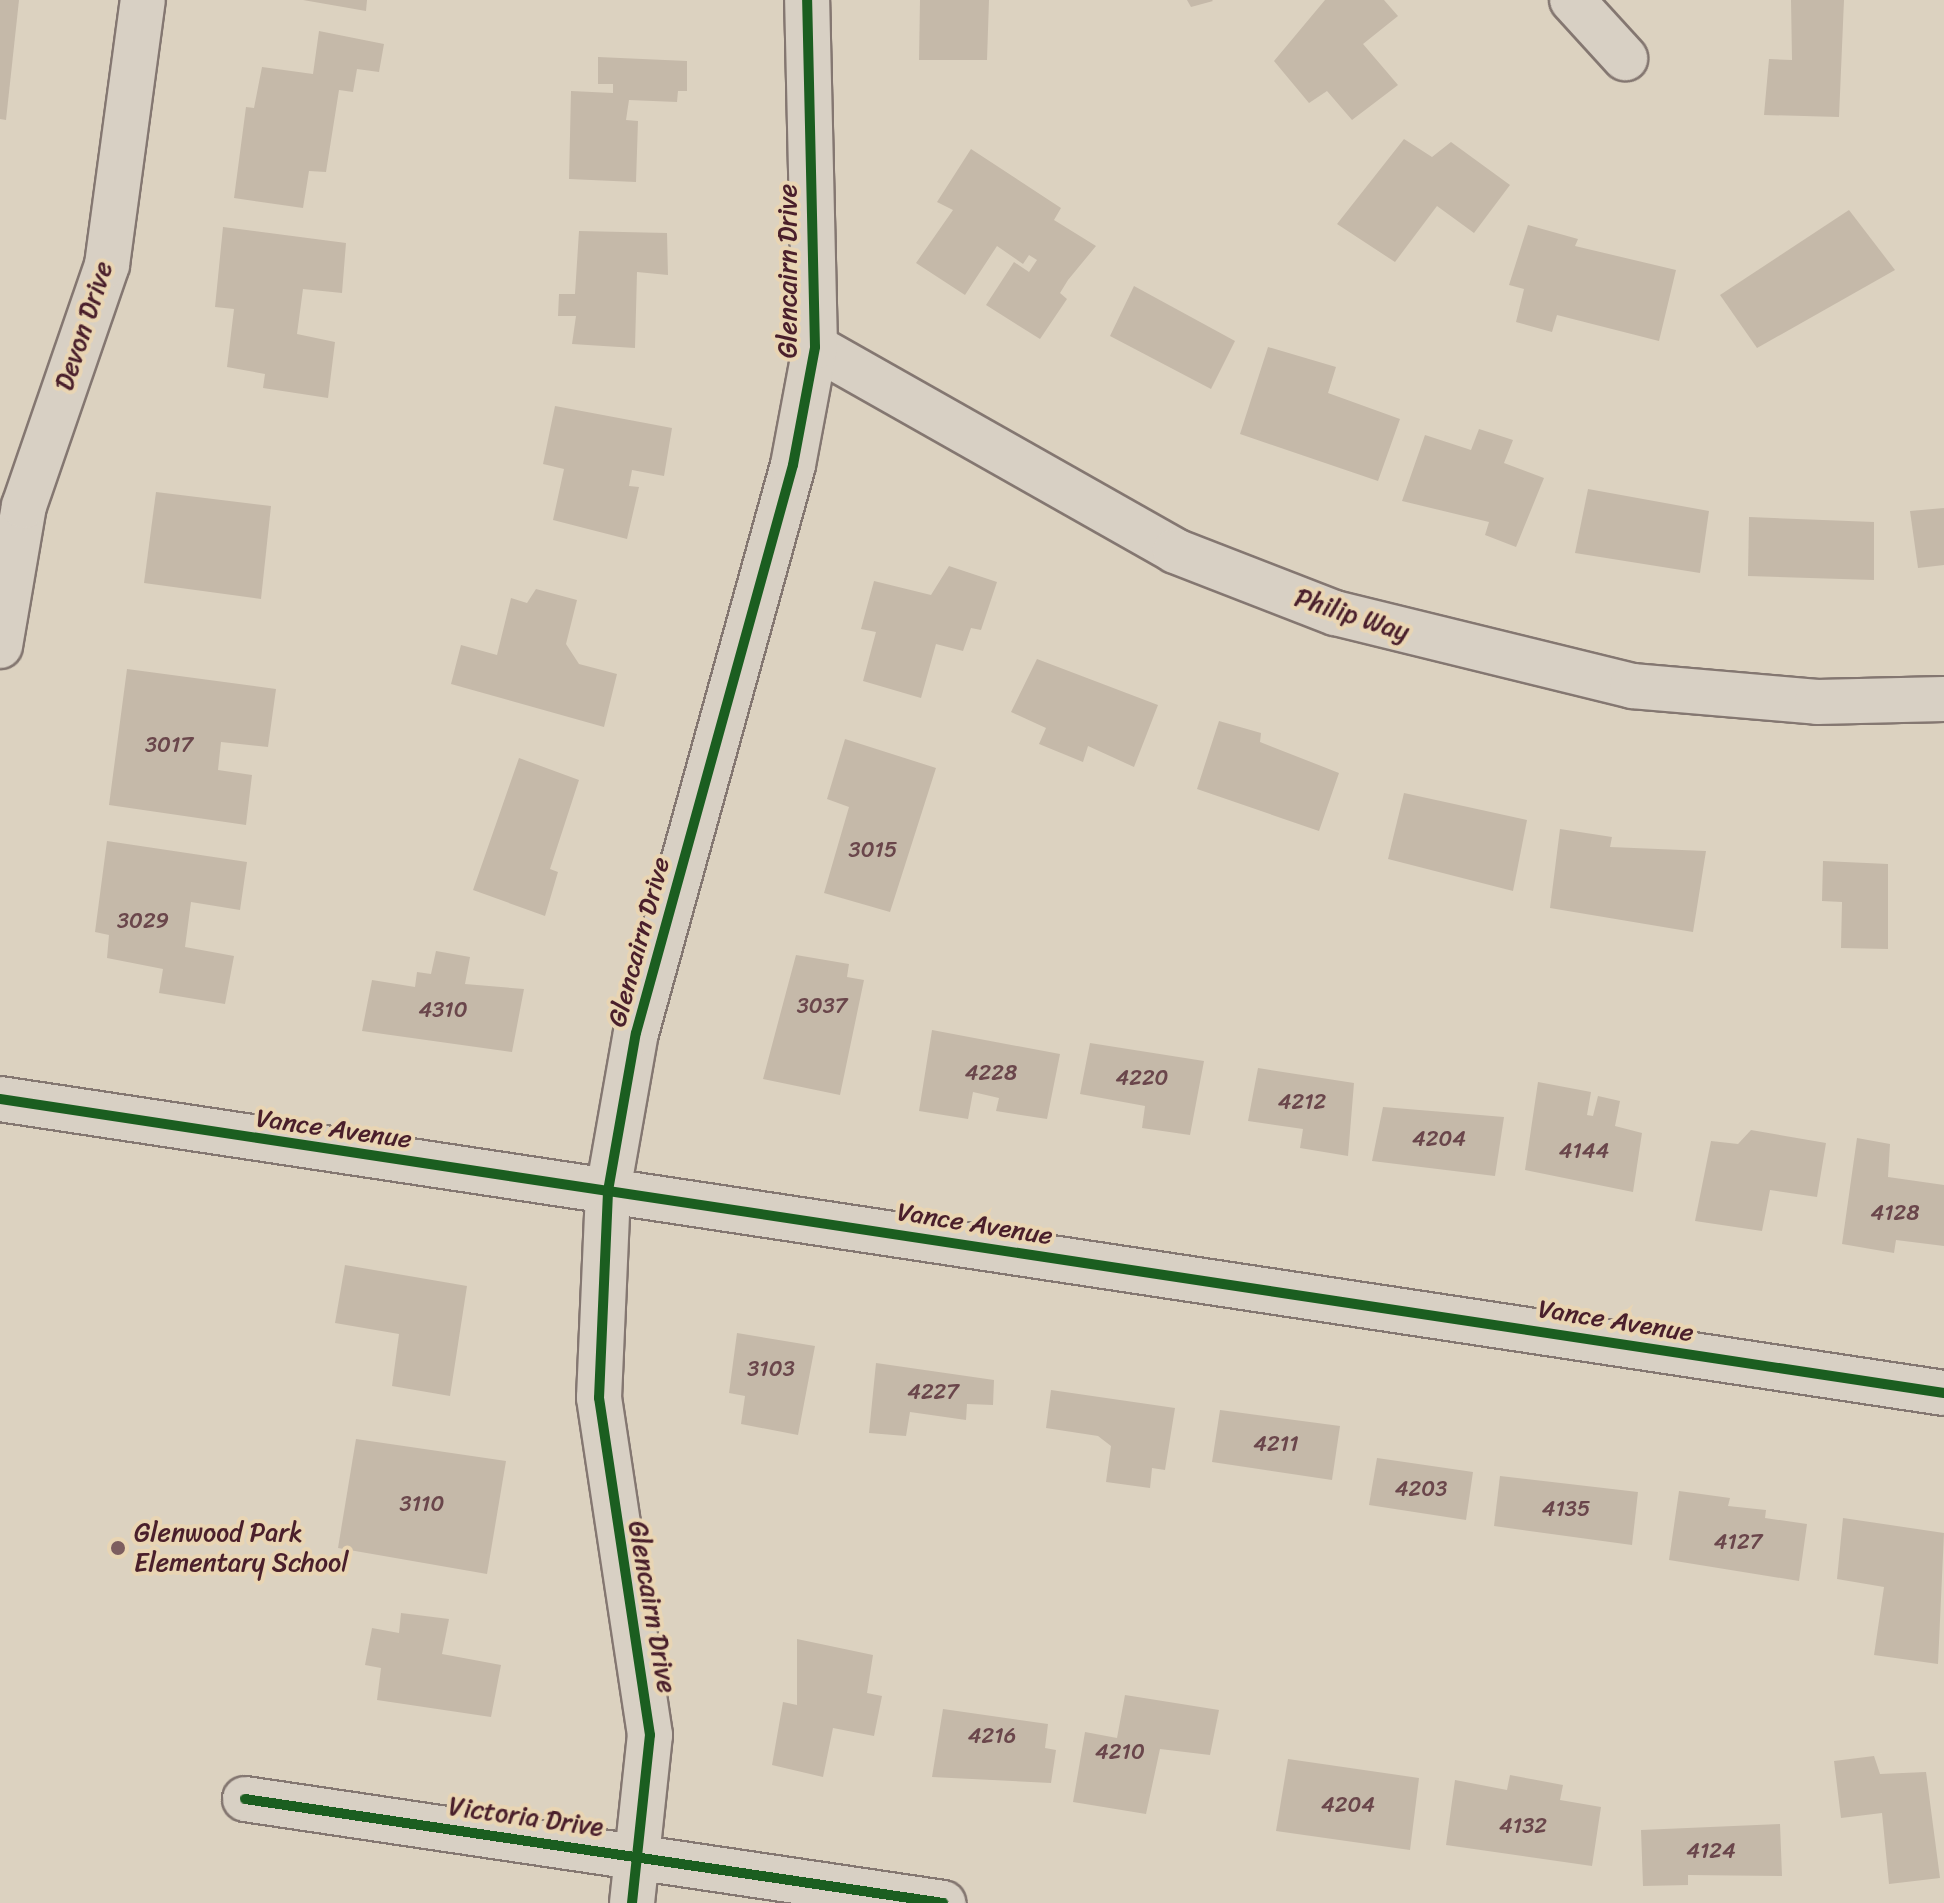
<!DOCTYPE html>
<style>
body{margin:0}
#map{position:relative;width:1944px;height:1903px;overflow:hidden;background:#dcd2c0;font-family:Sriracha,sans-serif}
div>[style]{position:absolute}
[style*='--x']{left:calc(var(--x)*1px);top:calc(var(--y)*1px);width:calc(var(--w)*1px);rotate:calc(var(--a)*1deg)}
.building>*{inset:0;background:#c5b9a9}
.roads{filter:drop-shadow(2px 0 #847771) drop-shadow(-2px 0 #847771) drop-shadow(0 2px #847771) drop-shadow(0 -2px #847771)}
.minor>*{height:44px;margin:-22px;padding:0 22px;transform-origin:22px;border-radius:22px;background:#d8d0c4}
.cycleway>*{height:10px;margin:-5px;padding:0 5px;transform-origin:5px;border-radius:5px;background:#1b5e20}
.dots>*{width:22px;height:22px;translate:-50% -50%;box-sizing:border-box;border:4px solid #e9d5b3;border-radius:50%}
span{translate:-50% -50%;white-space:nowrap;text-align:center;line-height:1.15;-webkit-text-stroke:8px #e9d5b3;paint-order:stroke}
.number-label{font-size:22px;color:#6a464b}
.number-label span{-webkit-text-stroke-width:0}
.street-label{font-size:26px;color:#4a1f2b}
.poi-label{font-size:26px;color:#4a1f2b}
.left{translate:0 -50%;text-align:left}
</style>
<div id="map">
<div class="building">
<i style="clip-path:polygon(0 0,19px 0,6px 120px,0 119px)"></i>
<i style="clip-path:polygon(303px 0,367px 0,366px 11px)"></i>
<i style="clip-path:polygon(920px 0,989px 0,987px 60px,919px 60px)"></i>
<i style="clip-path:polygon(1187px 0,1212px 0,1213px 1px,1191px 7px)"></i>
<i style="clip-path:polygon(1325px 0,1384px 0,1398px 16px,1363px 44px,1398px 85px,1352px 120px,1327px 91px,1309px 103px,1274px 61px)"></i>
<i style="clip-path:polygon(1791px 0,1844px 0,1839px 117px,1764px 115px,1769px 59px,1792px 60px)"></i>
<i style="clip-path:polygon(319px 31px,384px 44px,379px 72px,357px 69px,353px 92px,339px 90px,326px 172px,309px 171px,303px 208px,234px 198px,246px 107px,254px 108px,262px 67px,313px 74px)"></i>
<i style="clip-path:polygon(598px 57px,687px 61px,687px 91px,678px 91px,677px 102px,629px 100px,626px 120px,638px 121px,636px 182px,569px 179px,571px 91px,613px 93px,613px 84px,598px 84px)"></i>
<i style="clip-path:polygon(1404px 139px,1432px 157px,1451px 142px,1510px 185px,1474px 233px,1437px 206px,1395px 262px,1337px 224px)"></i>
<i style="clip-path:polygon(971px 149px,1061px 208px,1054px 220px,1096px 246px,1068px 280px,1060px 293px,1067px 299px,1040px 339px,986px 305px,1014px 262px,1029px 272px,1037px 260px,1029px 255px,1023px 264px,997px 246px,965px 295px,916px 263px,953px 210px,937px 202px)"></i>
<i style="clip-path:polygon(1849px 210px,1895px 270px,1757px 348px,1720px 295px)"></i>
<i style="clip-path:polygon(1528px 225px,1578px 239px,1575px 246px,1676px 270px,1659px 341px,1557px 315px,1552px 332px,1516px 322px,1524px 289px,1509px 285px)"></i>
<i style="clip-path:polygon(223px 227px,346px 243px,342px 293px,303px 289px,297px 334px,335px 342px,328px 398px,263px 388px,265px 374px,227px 367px,234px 309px,215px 307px)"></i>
<i style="clip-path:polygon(579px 231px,667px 233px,668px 275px,637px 272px,635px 348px,572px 344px,576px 316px,558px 316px,559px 294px,575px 294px)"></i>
<i style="clip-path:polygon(1134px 286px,1235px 341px,1211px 389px,1110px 336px)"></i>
<i style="clip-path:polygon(1268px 347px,1336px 367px,1328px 393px,1400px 419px,1378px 481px,1240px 434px)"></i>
<i style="clip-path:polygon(555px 406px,672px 428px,664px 476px,632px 470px,629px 486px,639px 487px,627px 539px,553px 520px,564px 469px,543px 464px)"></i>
<i style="clip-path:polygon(1479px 429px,1513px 440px,1504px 463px,1544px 478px,1516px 547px,1485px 535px,1489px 522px,1402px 501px,1425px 435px,1471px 450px)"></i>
<i style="clip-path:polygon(1588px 489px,1709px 511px,1700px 573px,1575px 553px)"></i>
<i style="clip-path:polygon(156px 492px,271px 506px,261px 599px,144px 583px)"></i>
<i style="clip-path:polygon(1944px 508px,1944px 565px,1918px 568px,1910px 511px)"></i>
<i style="clip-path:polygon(1749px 517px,1874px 522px,1874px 580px,1748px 576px)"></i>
<i style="clip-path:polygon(949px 566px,997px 582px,981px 630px,971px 628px,963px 651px,936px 644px,921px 698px,863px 681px,876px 632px,861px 629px,874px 581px,931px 595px)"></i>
<i style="clip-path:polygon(536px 589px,577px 600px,566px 644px,579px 664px,617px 674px,604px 727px,451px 684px,461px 645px,497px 655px,511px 598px,527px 603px)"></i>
<i style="clip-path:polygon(1037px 659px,1158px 705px,1134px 767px,1088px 746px,1083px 762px,1039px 744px,1046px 728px,1011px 712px)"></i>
<i style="clip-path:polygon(127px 669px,276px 689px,268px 747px,221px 742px,218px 770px,252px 775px,246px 825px,109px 805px)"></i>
<i style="clip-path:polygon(1219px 721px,1261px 733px,1260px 742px,1339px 773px,1319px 831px,1197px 789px)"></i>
<i style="clip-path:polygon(845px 739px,936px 768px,890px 912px,824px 893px,849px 807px,827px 799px)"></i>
<i style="clip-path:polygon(519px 758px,579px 780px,550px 869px,558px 872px,545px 916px,473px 890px)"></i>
<i style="clip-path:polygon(1404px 793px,1527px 820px,1513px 891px,1388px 859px)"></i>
<i style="clip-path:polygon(1560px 829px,1612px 837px,1610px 847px,1706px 851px,1693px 932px,1550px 908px)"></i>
<i style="clip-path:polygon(107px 841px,247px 862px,240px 910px,191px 902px,185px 947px,234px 956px,225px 1004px,159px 993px,163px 969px,107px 958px,109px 935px,95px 932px)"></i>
<i style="clip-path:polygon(1823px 861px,1888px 864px,1888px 949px,1841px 948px,1842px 902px,1822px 901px)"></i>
<i style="clip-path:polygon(436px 951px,470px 957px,465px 984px,524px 989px,512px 1052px,362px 1031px,372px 980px,415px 987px,417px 972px,431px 974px)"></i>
<i style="clip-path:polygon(796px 955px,849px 964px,847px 977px,864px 980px,840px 1095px,763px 1079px)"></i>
<i style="clip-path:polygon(932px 1030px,1060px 1054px,1047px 1119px,996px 1111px,999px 1098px,973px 1092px,968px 1119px,919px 1111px)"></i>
<i style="clip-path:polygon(1090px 1043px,1204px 1061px,1190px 1135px,1142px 1128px,1145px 1106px,1080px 1094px)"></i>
<i style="clip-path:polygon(1258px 1068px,1354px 1083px,1348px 1156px,1300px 1148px,1303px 1129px,1248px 1121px)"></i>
<i style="clip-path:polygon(1538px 1082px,1591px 1092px,1587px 1115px,1593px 1116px,1598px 1096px,1620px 1101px,1615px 1126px,1642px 1133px,1633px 1192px,1525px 1170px)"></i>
<i style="clip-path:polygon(1383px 1107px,1504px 1117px,1495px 1176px,1372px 1161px)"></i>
<i style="clip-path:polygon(1751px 1130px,1826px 1143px,1817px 1197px,1770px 1190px,1762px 1231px,1695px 1221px,1711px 1141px,1738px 1144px)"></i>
<i style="clip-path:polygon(1857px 1138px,1890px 1144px,1888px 1177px,1944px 1185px,1944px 1246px,1896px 1240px,1894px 1253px,1842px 1244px)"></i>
<i style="clip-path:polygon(345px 1265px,467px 1286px,450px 1396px,392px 1386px,399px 1334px,335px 1323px)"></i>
<i style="clip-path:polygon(737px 1333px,815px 1346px,798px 1435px,741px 1424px,745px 1396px,729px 1393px)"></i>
<i style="clip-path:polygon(876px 1363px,994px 1380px,993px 1405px,967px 1404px,966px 1420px,910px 1412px,906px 1436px,869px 1433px)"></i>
<i style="clip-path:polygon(1051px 1390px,1175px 1408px,1165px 1470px,1152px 1468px,1150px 1488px,1106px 1482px,1111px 1446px,1098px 1436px,1046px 1428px)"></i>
<i style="clip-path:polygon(1220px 1410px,1340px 1426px,1332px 1480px,1212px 1462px)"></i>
<i style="clip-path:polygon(356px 1439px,506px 1461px,487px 1574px,338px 1548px)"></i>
<i style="clip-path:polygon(1377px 1458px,1473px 1472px,1466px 1520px,1369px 1505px)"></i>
<i style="clip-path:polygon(1500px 1476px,1638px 1492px,1632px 1545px,1494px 1526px)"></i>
<i style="clip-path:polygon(1679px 1491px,1730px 1498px,1728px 1506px,1766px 1510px,1765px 1518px,1807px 1524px,1799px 1581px,1669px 1560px)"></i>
<i style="clip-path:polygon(1843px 1518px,1944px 1533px,1938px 1664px,1874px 1655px,1884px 1587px,1837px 1579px)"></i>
<i style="clip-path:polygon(401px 1613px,449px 1619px,442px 1654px,501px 1665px,491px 1717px,377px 1700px,381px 1668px,365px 1665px,372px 1628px,399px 1633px)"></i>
<i style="clip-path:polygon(797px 1639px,873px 1655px,867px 1693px,882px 1696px,874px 1736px,833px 1728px,823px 1777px,772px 1765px,783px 1702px,797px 1705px)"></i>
<i style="clip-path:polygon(1125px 1695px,1219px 1710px,1210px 1755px,1160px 1749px,1146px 1814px,1073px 1802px,1085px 1732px,1117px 1738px)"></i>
<i style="clip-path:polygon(943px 1709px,1048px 1724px,1045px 1748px,1056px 1750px,1051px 1783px,932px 1777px)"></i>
<i style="clip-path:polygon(1874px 1756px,1880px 1774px,1926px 1772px,1940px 1878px,1889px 1884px,1882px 1813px,1841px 1818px,1834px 1761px)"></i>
<i style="clip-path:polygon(1288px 1759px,1419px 1778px,1410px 1850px,1276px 1831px)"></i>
<i style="clip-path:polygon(1510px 1775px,1563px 1785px,1560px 1800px,1601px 1807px,1592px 1866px,1446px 1845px,1455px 1780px,1507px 1790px)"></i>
<i style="clip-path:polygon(1780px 1824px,1782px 1876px,1688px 1875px,1688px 1885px,1643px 1886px,1641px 1830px)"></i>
</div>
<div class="roads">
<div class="minor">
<i style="--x:1572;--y:0;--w:79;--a:47.6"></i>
<i style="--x:815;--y:347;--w:414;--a:29.5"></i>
<i style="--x:1175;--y:551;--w:172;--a:21.2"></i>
<i style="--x:1335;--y:613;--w:306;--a:13.8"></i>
<i style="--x:1632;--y:686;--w:186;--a:4.9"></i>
<i style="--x:1817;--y:702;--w:127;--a:-1.4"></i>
<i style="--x:0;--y:646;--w:142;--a:-80.3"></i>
<i style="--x:24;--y:506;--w:255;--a:-71"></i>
<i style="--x:107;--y:265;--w:267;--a:-82.3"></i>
<i style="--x:0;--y:1099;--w:1966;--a:8.6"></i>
<i style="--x:245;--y:1799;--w:706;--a:8.47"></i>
<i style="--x:632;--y:1903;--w:169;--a:-83.9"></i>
<i style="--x:650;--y:1735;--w:341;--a:-98.6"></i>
<i style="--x:599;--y:1398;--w:207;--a:-87.5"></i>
<i style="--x:608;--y:1191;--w:160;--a:-80"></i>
<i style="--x:636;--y:1033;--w:589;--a:-74.55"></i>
<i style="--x:793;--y:465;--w:120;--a:-79.4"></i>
<i style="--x:815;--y:347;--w:347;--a:-91.3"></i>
</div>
</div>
<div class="cycleway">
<i style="--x:0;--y:1099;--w:1966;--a:8.6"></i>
<i style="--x:245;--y:1799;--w:706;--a:8.47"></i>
<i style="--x:632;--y:1903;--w:169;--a:-83.9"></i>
<i style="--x:650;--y:1735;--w:341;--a:-98.6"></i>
<i style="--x:599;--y:1398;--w:207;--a:-87.5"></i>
<i style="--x:608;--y:1191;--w:160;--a:-80"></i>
<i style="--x:636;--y:1033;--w:589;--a:-74.55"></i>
<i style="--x:793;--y:465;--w:120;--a:-79.4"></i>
<i style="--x:815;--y:347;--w:347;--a:-91.3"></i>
</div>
<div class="dots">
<i style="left:118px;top:1548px;background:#7d5e5f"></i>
</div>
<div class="number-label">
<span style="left:169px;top:745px">3017</span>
<span style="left:873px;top:850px">3015</span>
<span style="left:143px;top:921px">3029</span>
<span style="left:822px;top:1006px">3037</span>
<span style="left:443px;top:1010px">4310</span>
<span style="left:991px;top:1073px">4228</span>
<span style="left:1142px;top:1078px">4220</span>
<span style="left:1302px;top:1102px">4212</span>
<span style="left:1439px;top:1139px">4204</span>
<span style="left:1584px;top:1151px">4144</span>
<span style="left:1895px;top:1213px">4128</span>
<span style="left:771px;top:1369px">3103</span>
<span style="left:933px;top:1392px">4227</span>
<span style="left:1276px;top:1444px">4211</span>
<span style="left:1421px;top:1489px">4203</span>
<span style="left:422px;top:1504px">3110</span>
<span style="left:1566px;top:1509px">4135</span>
<span style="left:1738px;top:1542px">4127</span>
<span style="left:992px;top:1736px">4216</span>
<span style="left:1120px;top:1752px">4210</span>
<span style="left:1348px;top:1805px">4204</span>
<span style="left:1523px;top:1826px">4132</span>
<span style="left:1711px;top:1851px">4124</span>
</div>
<div class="street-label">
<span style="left:788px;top:271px;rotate:-90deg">Glencairn Drive</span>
<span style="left:84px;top:326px;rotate:-72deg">Devon Drive</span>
<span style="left:1352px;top:615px;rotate:18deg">Philip Way</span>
<span style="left:639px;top:942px;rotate:-75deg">Glencairn Drive</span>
<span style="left:334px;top:1129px;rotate:8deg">Vance Avenue</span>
<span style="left:975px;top:1224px;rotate:9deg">Vance Avenue</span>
<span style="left:1616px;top:1321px;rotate:9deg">Vance Avenue</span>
<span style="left:652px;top:1607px;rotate:80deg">Glencairn Drive</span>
<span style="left:526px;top:1817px;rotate:8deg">Victoria Drive</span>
</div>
<div class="poi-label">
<span class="left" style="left:134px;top:1548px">Glenwood Park<br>Elementary School</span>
</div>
</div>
